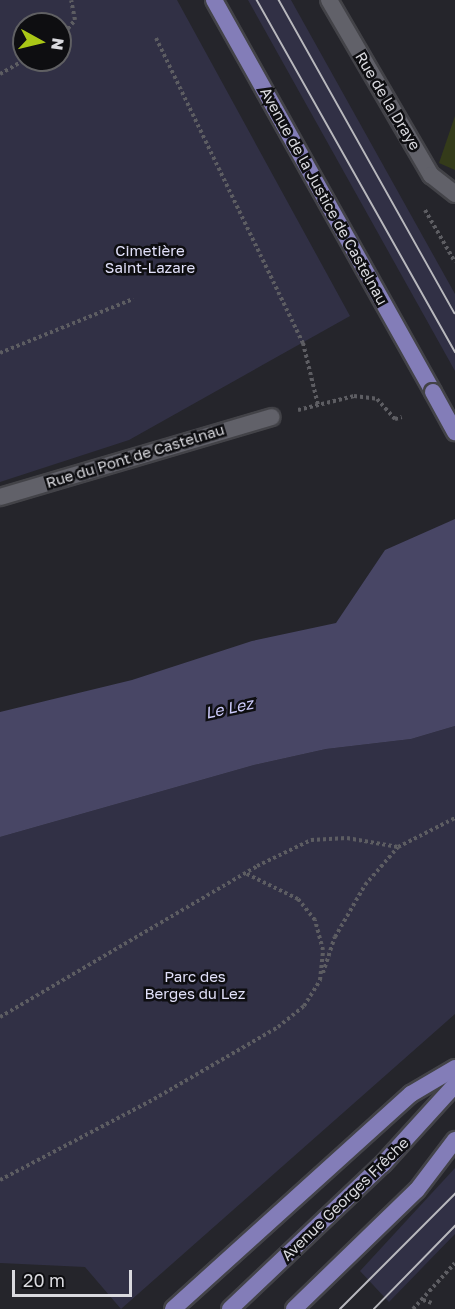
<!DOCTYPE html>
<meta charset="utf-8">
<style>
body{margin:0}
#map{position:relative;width:455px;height:1309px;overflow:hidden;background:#25252b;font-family:"Golos Text",sans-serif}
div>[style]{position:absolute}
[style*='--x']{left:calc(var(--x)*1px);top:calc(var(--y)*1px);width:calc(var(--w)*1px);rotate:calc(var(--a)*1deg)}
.green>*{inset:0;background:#313045}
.water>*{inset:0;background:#484665}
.building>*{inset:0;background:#343b1a}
.path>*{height:4px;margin-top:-2px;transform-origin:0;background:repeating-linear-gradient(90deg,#5d5d62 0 3px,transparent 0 6px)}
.roads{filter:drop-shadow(2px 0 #434348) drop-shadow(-2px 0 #434348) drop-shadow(0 2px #434348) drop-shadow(0 -2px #434348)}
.minor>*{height:16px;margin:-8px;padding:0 8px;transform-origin:8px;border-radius:8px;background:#616169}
.primary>*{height:16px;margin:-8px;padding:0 8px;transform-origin:8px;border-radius:8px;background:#837db8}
.tram>*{height:1.5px;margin:-0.75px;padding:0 0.75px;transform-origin:0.75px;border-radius:0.75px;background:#b8b8bd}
.bridges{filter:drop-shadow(2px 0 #434348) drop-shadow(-2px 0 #434348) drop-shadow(0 2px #434348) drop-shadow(0 -2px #434348)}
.primary-bridge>*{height:16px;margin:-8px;padding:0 8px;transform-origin:8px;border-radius:8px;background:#837db8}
span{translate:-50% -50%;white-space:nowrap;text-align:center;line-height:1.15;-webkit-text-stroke:5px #0e0e11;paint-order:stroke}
.street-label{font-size:15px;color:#dadadf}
.park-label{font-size:15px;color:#e1e0f9}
.water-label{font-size:16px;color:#ceccfc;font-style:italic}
.north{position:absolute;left:12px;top:12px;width:60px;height:60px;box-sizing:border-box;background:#0e0e11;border:2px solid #606063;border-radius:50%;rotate:98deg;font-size:16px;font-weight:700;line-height:24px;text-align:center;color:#dadadf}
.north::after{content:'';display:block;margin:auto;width:21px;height:27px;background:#aac717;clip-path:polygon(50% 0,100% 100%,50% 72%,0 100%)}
.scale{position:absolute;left:12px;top:1270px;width:120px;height:27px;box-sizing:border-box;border:3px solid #dadadf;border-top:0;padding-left:8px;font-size:18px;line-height:21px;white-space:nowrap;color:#dadadf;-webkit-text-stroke:4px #0e0e11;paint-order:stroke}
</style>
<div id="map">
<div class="green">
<i style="clip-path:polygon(evenodd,0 0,177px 0,350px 316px,129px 440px,0 482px,0 0,24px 24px,60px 24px,60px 60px,24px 60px,24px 24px)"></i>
<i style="clip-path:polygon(248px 0,291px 0,455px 294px,455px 371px)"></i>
<i style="clip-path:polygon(455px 726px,455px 1014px,121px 1309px,85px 1267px,0 1263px,0 837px,254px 765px,326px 749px,411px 739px)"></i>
<i style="clip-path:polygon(455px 1168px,455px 1234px,389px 1302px,360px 1271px)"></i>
</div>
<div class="water">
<i style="clip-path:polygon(455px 519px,455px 726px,411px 739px,326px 749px,254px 765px,0 837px,0 712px,132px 680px,252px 641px,336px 623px,385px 550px)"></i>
</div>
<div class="building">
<i style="clip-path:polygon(455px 116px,455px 170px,439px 163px)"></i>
</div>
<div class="path">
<i style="--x:60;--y:38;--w:23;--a:-50"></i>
<i style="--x:75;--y:20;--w:20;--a:-101"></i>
<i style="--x:156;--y:38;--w:339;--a:64.3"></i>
<i style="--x:303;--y:343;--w:64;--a:76.4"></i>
<i style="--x:0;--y:74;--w:28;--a:-30"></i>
<i style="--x:425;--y:210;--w:60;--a:60"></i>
<i style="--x:0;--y:353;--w:144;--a:-22.1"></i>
<i style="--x:298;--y:410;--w:58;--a:-14"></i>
<i style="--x:354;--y:396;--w:23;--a:7"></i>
<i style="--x:377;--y:399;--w:27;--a:48"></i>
<i style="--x:395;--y:419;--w:7;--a:-16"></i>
<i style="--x:323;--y:973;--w:38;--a:-72"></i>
<i style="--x:335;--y:937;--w:60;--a:-60"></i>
<i style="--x:365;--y:885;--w:50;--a:-49"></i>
<i style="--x:398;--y:847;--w:64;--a:-27"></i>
<i style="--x:0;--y:1017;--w:298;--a:-30.4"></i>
<i style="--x:257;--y:866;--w:60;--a:-25.7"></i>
<i style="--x:311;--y:840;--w:36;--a:-3"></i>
<i style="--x:347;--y:838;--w:52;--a:10"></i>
<i style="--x:0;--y:1180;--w:174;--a:-27.7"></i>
<i style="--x:154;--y:1099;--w:143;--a:-30.1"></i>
<i style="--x:278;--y:1027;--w:33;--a:-39"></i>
<i style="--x:304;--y:1006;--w:31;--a:-58"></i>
<i style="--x:320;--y:980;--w:30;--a:-84"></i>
<i style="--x:323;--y:950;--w:31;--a:-105"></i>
<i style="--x:315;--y:920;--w:27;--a:-129"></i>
<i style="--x:298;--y:899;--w:59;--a:-153.9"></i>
<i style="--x:423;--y:1300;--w:9;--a:18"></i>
<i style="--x:413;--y:1309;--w:62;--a:-47.6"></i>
</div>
<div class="roads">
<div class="minor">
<i style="--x:329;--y:0;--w:203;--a:59.8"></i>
<i style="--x:431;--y:175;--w:31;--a:38"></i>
<i style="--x:0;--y:497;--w:283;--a:-16.4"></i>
</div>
<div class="primary">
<i style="--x:214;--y:0;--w:449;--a:60.8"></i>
<i style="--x:173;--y:1309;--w:321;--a:-42.1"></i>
<i style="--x:411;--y:1094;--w:51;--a:-30.6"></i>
<i style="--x:230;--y:1309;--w:211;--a:-43.5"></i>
<i style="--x:383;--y:1164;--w:107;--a:-47.7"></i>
<i style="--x:294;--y:1309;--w:171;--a:-44.1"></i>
<i style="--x:417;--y:1190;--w:63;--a:-52.8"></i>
</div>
</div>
<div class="tram">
<i style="--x:257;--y:0;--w:404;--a:60.6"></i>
<i style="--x:279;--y:0;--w:359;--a:60.7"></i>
<i style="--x:340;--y:1309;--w:163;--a:-45"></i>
<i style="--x:374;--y:1309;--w:116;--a:-45.7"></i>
</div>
<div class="bridges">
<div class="primary-bridge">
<i style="--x:433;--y:392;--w:46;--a:61.2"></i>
</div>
</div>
<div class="street-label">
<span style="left:388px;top:101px;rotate:59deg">Rue de la Draye</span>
<span style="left:324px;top:196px;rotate:61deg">Avenue de la Justice de Castelnau</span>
<span style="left:135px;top:456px;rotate:-17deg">Rue du Pont de Castelnau</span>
<span style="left:345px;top:1199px;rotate:-44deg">Avenue Georges Frêche</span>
</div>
<div class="park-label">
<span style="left:150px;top:259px">Cimetière<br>Saint-Lazare</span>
<span style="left:195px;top:985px">Parc des<br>Berges du Lez</span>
</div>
<div class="water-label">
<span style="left:229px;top:708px;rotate:-12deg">Le Lez</span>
</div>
<div class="north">N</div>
<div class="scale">20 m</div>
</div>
